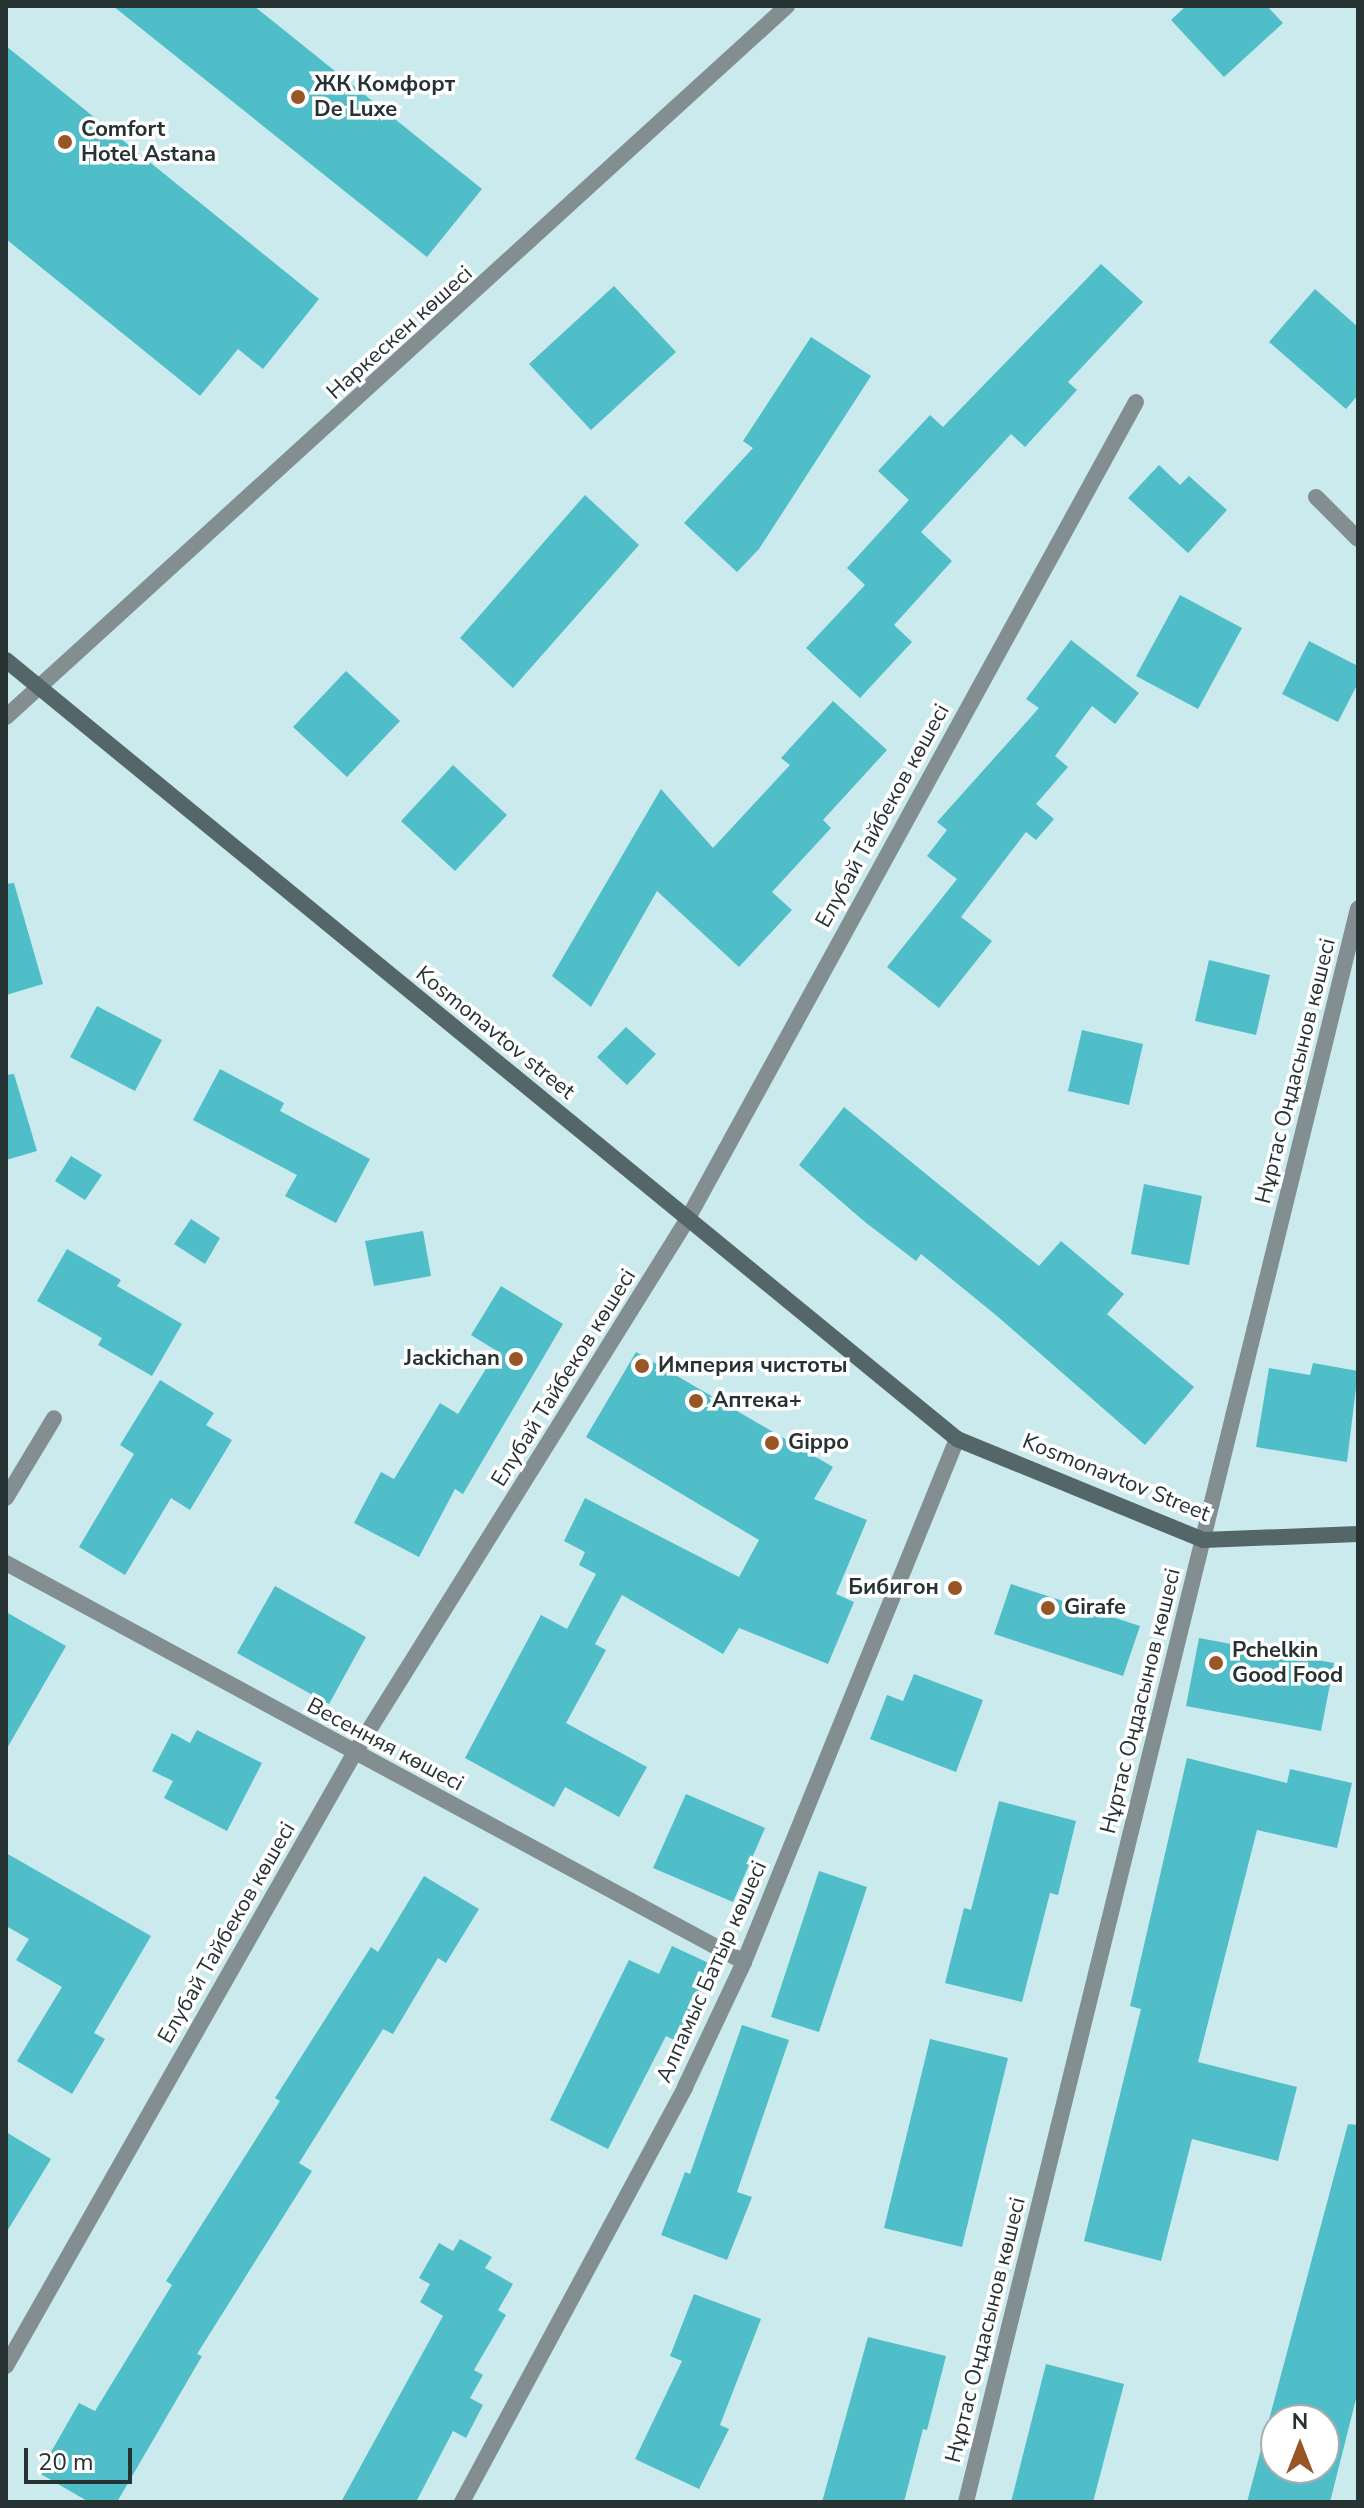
<!DOCTYPE html>
<meta charset="utf-8">
<style>
body{margin:0}
#map{position:relative;width:1364px;height:2508px;overflow:hidden;background:#cbeaed;font-family:"Nunito Sans",sans-serif}
div>[style]{position:absolute}
[style*='--x']{left:calc(var(--x)*1px);top:calc(var(--y)*1px);width:calc(var(--w)*1px);rotate:calc(var(--a)*1deg)}
.building>*{inset:0;background:#4fbec8}
.street>*{height:16px;margin:-8px;padding:0 8px;transform-origin:8px;border-radius:8px;background:#828e8f}
.secondary>*{height:16px;margin:-8px;padding:0 8px;transform-origin:8px;border-radius:8px;background:#546667}
.dots>*{width:22px;height:22px;translate:-50% -50%;box-sizing:border-box;border:4px solid #fff;border-radius:50%}
span{translate:-50% -50%;white-space:nowrap;text-align:center;line-height:1.15;-webkit-text-stroke:7px #fff;paint-order:stroke}
.poi-label{font-size:22px;color:#273233;font-weight:700}
.left{translate:0 -50%;text-align:left}
.right{translate:-100% -50%;text-align:right}
.street-label{font-size:22px;color:#273233}
.frame{position:absolute;inset:0;border:8px solid #273233;pointer-events:none}
.north{position:absolute;left:1260px;top:2404px;width:80px;height:80px;box-sizing:border-box;background:#fff;border:2px solid #a9adad;border-radius:50%;rotate:0deg;font-size:22px;font-weight:700;line-height:32px;text-align:center;color:#273233}
.north::after{content:'';display:block;margin:auto;width:28px;height:36px;background:#985525;clip-path:polygon(50% 0,100% 100%,50% 72%,0 100%)}
.scale{position:absolute;left:24px;top:2448px;width:108px;height:36px;box-sizing:border-box;border:4px solid #273233;border-top:0;padding-left:10px;font-size:24px;line-height:28px;white-space:nowrap;color:#273233;-webkit-text-stroke:6px #fff;paint-order:stroke}
</style>
<div id="map">
<div class="building">
<i style="clip-path:polygon(113px 6px,254px 6px,482px 189px,427px 257px)"></i>
<i style="clip-path:polygon(1186px 6px,1267px 6px,1283px 23px,1224px 77px,1171px 20px)"></i>
<i style="clip-path:polygon(6px 46px,319px 299px,263px 369px,238px 349px,200px 396px,6px 239px)"></i>
<i style="clip-path:polygon(1101px 264px,1143px 302px,1068px 382px,1077px 390px,1025px 447px,1011px 434px,921px 532px,952px 561px,894px 625px,912px 642px,860px 698px,806px 648px,865px 585px,847px 568px,909px 500px,878px 471px,930px 415px,943px 427px)"></i>
<i style="clip-path:polygon(614px 286px,676px 352px,591px 430px,529px 364px)"></i>
<i style="clip-path:polygon(1315px 289px,1358px 327px,1358px 395px,1346px 409px,1269px 342px)"></i>
<i style="clip-path:polygon(811px 337px,871px 376px,759px 549px,737px 572px,684px 523px,753px 448px,743px 441px)"></i>
<i style="clip-path:polygon(1159px 465px,1180px 485px,1189px 476px,1227px 510px,1188px 553px,1128px 498px)"></i>
<i style="clip-path:polygon(585px 495px,639px 545px,513px 688px,460px 638px)"></i>
<i style="clip-path:polygon(1180px 595px,1242px 628px,1198px 709px,1136px 676px)"></i>
<i style="clip-path:polygon(1071px 640px,1139px 693px,1115px 724px,1092px 706px,1055px 756px,1068px 767px,1036px 804px,1054px 819px,1036px 840px,1026px 832px,961px 917px,992px 941px,939px 1008px,887px 967px,957px 879px,927px 856px,947px 830px,937px 822px,1039px 708px,1026px 699px)"></i>
<i style="clip-path:polygon(1309px 641px,1358px 666px,1358px 683px,1338px 722px,1282px 694px)"></i>
<i style="clip-path:polygon(346px 671px,400px 721px,347px 777px,293px 727px)"></i>
<i style="clip-path:polygon(833px 701px,887px 750px,823px 820px,831px 828px,772px 892px,792px 910px,739px 967px,657px 891px,591px 1007px,552px 976px,661px 789px,713px 848px,790px 765px,781px 758px)"></i>
<i style="clip-path:polygon(453px 765px,507px 815px,455px 871px,401px 821px)"></i>
<i style="clip-path:polygon(14px 883px,43px 984px,6px 995px,6px 884px)"></i>
<i style="clip-path:polygon(1209px 960px,1270px 975px,1256px 1035px,1195px 1021px)"></i>
<i style="clip-path:polygon(97px 1006px,162px 1040px,135px 1091px,70px 1057px)"></i>
<i style="clip-path:polygon(626px 1027px,656px 1054px,627px 1085px,597px 1057px)"></i>
<i style="clip-path:polygon(1082px 1030px,1143px 1044px,1129px 1105px,1068px 1091px)"></i>
<i style="clip-path:polygon(220px 1069px,284px 1103px,280px 1111px,370px 1159px,336px 1223px,285px 1196px,297px 1175px,193px 1120px)"></i>
<i style="clip-path:polygon(14px 1074px,37px 1151px,6px 1160px,6px 1075px)"></i>
<i style="clip-path:polygon(844px 1107px,1039px 1266px,1061px 1241px,1124px 1294px,1107px 1314px,1194px 1387px,1145px 1445px,997px 1316px,921px 1254px,916px 1261px,865px 1222px,799px 1165px)"></i>
<i style="clip-path:polygon(71px 1156px,102px 1175px,85px 1200px,55px 1181px)"></i>
<i style="clip-path:polygon(1144px 1184px,1202px 1196px,1189px 1265px,1131px 1254px)"></i>
<i style="clip-path:polygon(191px 1219px,220px 1238px,205px 1264px,174px 1244px)"></i>
<i style="clip-path:polygon(423px 1231px,431px 1276px,374px 1286px,365px 1241px)"></i>
<i style="clip-path:polygon(67px 1249px,121px 1280px,117px 1286px,182px 1324px,152px 1376px,98px 1345px,102px 1338px,37px 1301px)"></i>
<i style="clip-path:polygon(501px 1286px,563px 1324px,463px 1494px,455px 1489px,419px 1557px,354px 1523px,381px 1472px,394px 1479px,440px 1403px,458px 1414px,497px 1351px,471px 1335px)"></i>
<i style="clip-path:polygon(636px 1352px,833px 1467px,814px 1499px,867px 1520px,836px 1594px,854px 1602px,828px 1664px,739px 1628px,723px 1654px,622px 1595px,595px 1644px,606px 1650px,566px 1723px,647px 1767px,619px 1817px,565px 1787px,554px 1807px,465px 1758px,541px 1615px,567px 1629px,596px 1574px,579px 1565px,585px 1552px,564px 1541px,585px 1498px,739px 1577px,759px 1540px,586px 1437px)"></i>
<i style="clip-path:polygon(1313px 1363px,1358px 1371px,1347px 1462px,1256px 1447px,1269px 1368px,1310px 1375px)"></i>
<i style="clip-path:polygon(160px 1380px,214px 1413px,206px 1425px,232px 1440px,190px 1510px,171px 1498px,125px 1575px,79px 1547px,134px 1454px,120px 1445px)"></i>
<i style="clip-path:polygon(1011px 1584px,1140px 1626px,1123px 1676px,994px 1634px)"></i>
<i style="clip-path:polygon(275px 1586px,366px 1637px,329px 1704px,237px 1653px)"></i>
<i style="clip-path:polygon(6px 1612px,66px 1646px,6px 1750px)"></i>
<i style="clip-path:polygon(1199px 1638px,1334px 1663px,1321px 1731px,1186px 1706px)"></i>
<i style="clip-path:polygon(914px 1674px,983px 1700px,956px 1772px,870px 1739px,887px 1695px,903px 1701px)"></i>
<i style="clip-path:polygon(197px 1730px,262px 1763px,227px 1831px,164px 1798px,173px 1781px,152px 1771px,172px 1733px,190px 1743px)"></i>
<i style="clip-path:polygon(1187px 1758px,1287px 1783px,1290px 1769px,1352px 1783px,1337px 1848px,1257px 1830px,1198px 2062px,1297px 2087px,1278px 2161px,1192px 2139px,1161px 2261px,1084px 2241px,1141px 2009px,1130px 2006px)"></i>
<i style="clip-path:polygon(686px 1794px,765px 1828px,733px 1902px,653px 1868px)"></i>
<i style="clip-path:polygon(999px 1801px,1076px 1821px,1058px 1895px,1050px 1893px,1022px 2002px,945px 1983px,964px 1908px,971px 1910px)"></i>
<i style="clip-path:polygon(6px 1853px,151px 1936px,94px 2033px,105px 2039px,72px 2094px,17px 2061px,62px 1987px,16px 1960px,29px 1939px,6px 1926px)"></i>
<i style="clip-path:polygon(819px 1871px,867px 1887px,819px 2032px,771px 2017px)"></i>
<i style="clip-path:polygon(424px 1876px,479px 1909px,446px 1963px,438px 1958px,393px 2034px,383px 2029px,299px 2163px,312px 2171px,197px 2354px,202px 2356px,117px 2502px,89px 2502px,39px 2473px,79px 2403px,95px 2411px,172px 2285px,166px 2281px,280px 2101px,275px 2098px,371px 1947px,378px 1952px)"></i>
<i style="clip-path:polygon(672px 1946px,713px 1965px,678px 2042px,666px 2036px,608px 2149px,550px 2120px,629px 1960px,659px 1974px)"></i>
<i style="clip-path:polygon(742px 2025px,789px 2040px,737px 2192px,752px 2197px,727px 2260px,661px 2235px,685px 2172px,690px 2174px)"></i>
<i style="clip-path:polygon(930px 2039px,1008px 2058px,962px 2247px,884px 2228px)"></i>
<i style="clip-path:polygon(evenodd,1348px 2124px,1358px 2125px,1358px 2391px,1330px 2502px,1247px 2502px,1348px 2124px,1276px 2420px,1324px 2420px,1324px 2468px,1276px 2468px,1276px 2420px)"></i>
<i style="clip-path:polygon(6px 2132px,51px 2159px,6px 2233px)"></i>
<i style="clip-path:polygon(460px 2239px,492px 2257px,485px 2268px,513px 2284px,498px 2310px,506px 2315px,474px 2370px,483px 2375px,470px 2398px,483px 2405px,466px 2438px,453px 2431px,416px 2502px,341px 2502px,443px 2316px,420px 2302px,430px 2284px,419px 2278px,439px 2243px,453px 2251px)"></i>
<i style="clip-path:polygon(694px 2294px,761px 2319px,720px 2425px,729px 2429px,699px 2489px,635px 2459px,682px 2361px,670px 2356px)"></i>
<i style="clip-path:polygon(868px 2337px,946px 2356px,927px 2430px,923px 2429px,904px 2502px,822px 2502px)"></i>
<i style="clip-path:polygon(1046px 2364px,1124px 2384px,1093px 2502px,1011px 2502px)"></i>
</div>
<div class="street">
<i style="--x:1316;--y:497;--w:59;--a:45"></i>
<i style="--x:6;--y:717;--w:1056;--a:-42.31"></i>
<i style="--x:6;--y:1498;--w:93;--a:-59"></i>
<i style="--x:6;--y:1563;--w:839;--a:28.4"></i>
<i style="--x:6;--y:2366;--w:704;--a:-60.38"></i>
<i style="--x:354;--y:1754;--w:629;--a:-58.05"></i>
<i style="--x:687;--y:1220;--w:933;--a:-61.24"></i>
<i style="--x:462;--y:2502;--w:471;--a:-61.7"></i>
<i style="--x:685;--y:2087;--w:138;--a:-64.7"></i>
<i style="--x:744;--y:1962;--w:565;--a:-67.84"></i>
<i style="--x:966;--y:2502;--w:1641;--a:-76.18"></i>
</div>
<div class="secondary">
<i style="--x:6;--y:660;--w:1229;--a:39.32"></i>
<i style="--x:957;--y:1439;--w:266;--a:22.3"></i>
<i style="--x:1203;--y:1540;--w:155;--a:-2.2"></i>
</div>
<div class="dots">
<i style="left:298px;top:97px;background:#985525"></i>
<i style="left:65px;top:142px;background:#985525"></i>
<i style="left:516px;top:1359px;background:#985525"></i>
<i style="left:642px;top:1366px;background:#985525"></i>
<i style="left:696px;top:1401px;background:#985525"></i>
<i style="left:772px;top:1443px;background:#985525"></i>
<i style="left:955px;top:1588px;background:#985525"></i>
<i style="left:1048px;top:1608px;background:#985525"></i>
<i style="left:1216px;top:1663px;background:#985525"></i>
</div>
<div class="poi-label">
<span class="left" style="left:314px;top:97px">ЖК Комфорт<br>De Luxe</span>
<span class="left" style="left:81px;top:142px">Comfort<br>Hotel Astana</span>
<span class="right" style="left:500px;top:1359px">Jackichan</span>
<span class="left" style="left:658px;top:1366px">Империя чистоты</span>
<span class="left" style="left:712px;top:1401px">Аптека+</span>
<span class="left" style="left:788px;top:1443px">Gippo</span>
<span class="right" style="left:939px;top:1588px">Бибигон</span>
<span class="left" style="left:1064px;top:1608px">Girafe</span>
<span class="left" style="left:1232px;top:1663px">Pchelkin<br>Good Food</span>
</div>
<div class="street-label">
<span style="left:400px;top:333px;rotate:-42deg">Наркескен көшесі</span>
<span style="left:883px;top:816px;rotate:-61deg">Елубай Тайбеков көшесі</span>
<span style="left:495px;top:1033px;rotate:39deg">Kosmonavtov street</span>
<span style="left:1296px;top:1071px;rotate:-76deg">Нұртас Оңдасынов көшесі</span>
<span style="left:564px;top:1378px;rotate:-58deg">Елубай Тайбеков көшесі</span>
<span style="left:1116px;top:1478px;rotate:22deg">Kosmonavtov Street</span>
<span style="left:1141px;top:1701px;rotate:-76deg">Нұртас Оңдасынов көшесі</span>
<span style="left:385px;top:1745px;rotate:28deg">Весенняя көшесі</span>
<span style="left:227px;top:1933px;rotate:-60deg">Елубай Тайбеков көшесі</span>
<span style="left:712px;top:1972px;rotate:-66deg">Алпамыс Батыр көшесі</span>
<span style="left:986px;top:2330px;rotate:-76deg">Нұртас Оңдасынов көшесі</span>
</div>
<div class="frame"></div>
<div class="north">N</div>
<div class="scale">20 m</div>
</div>
